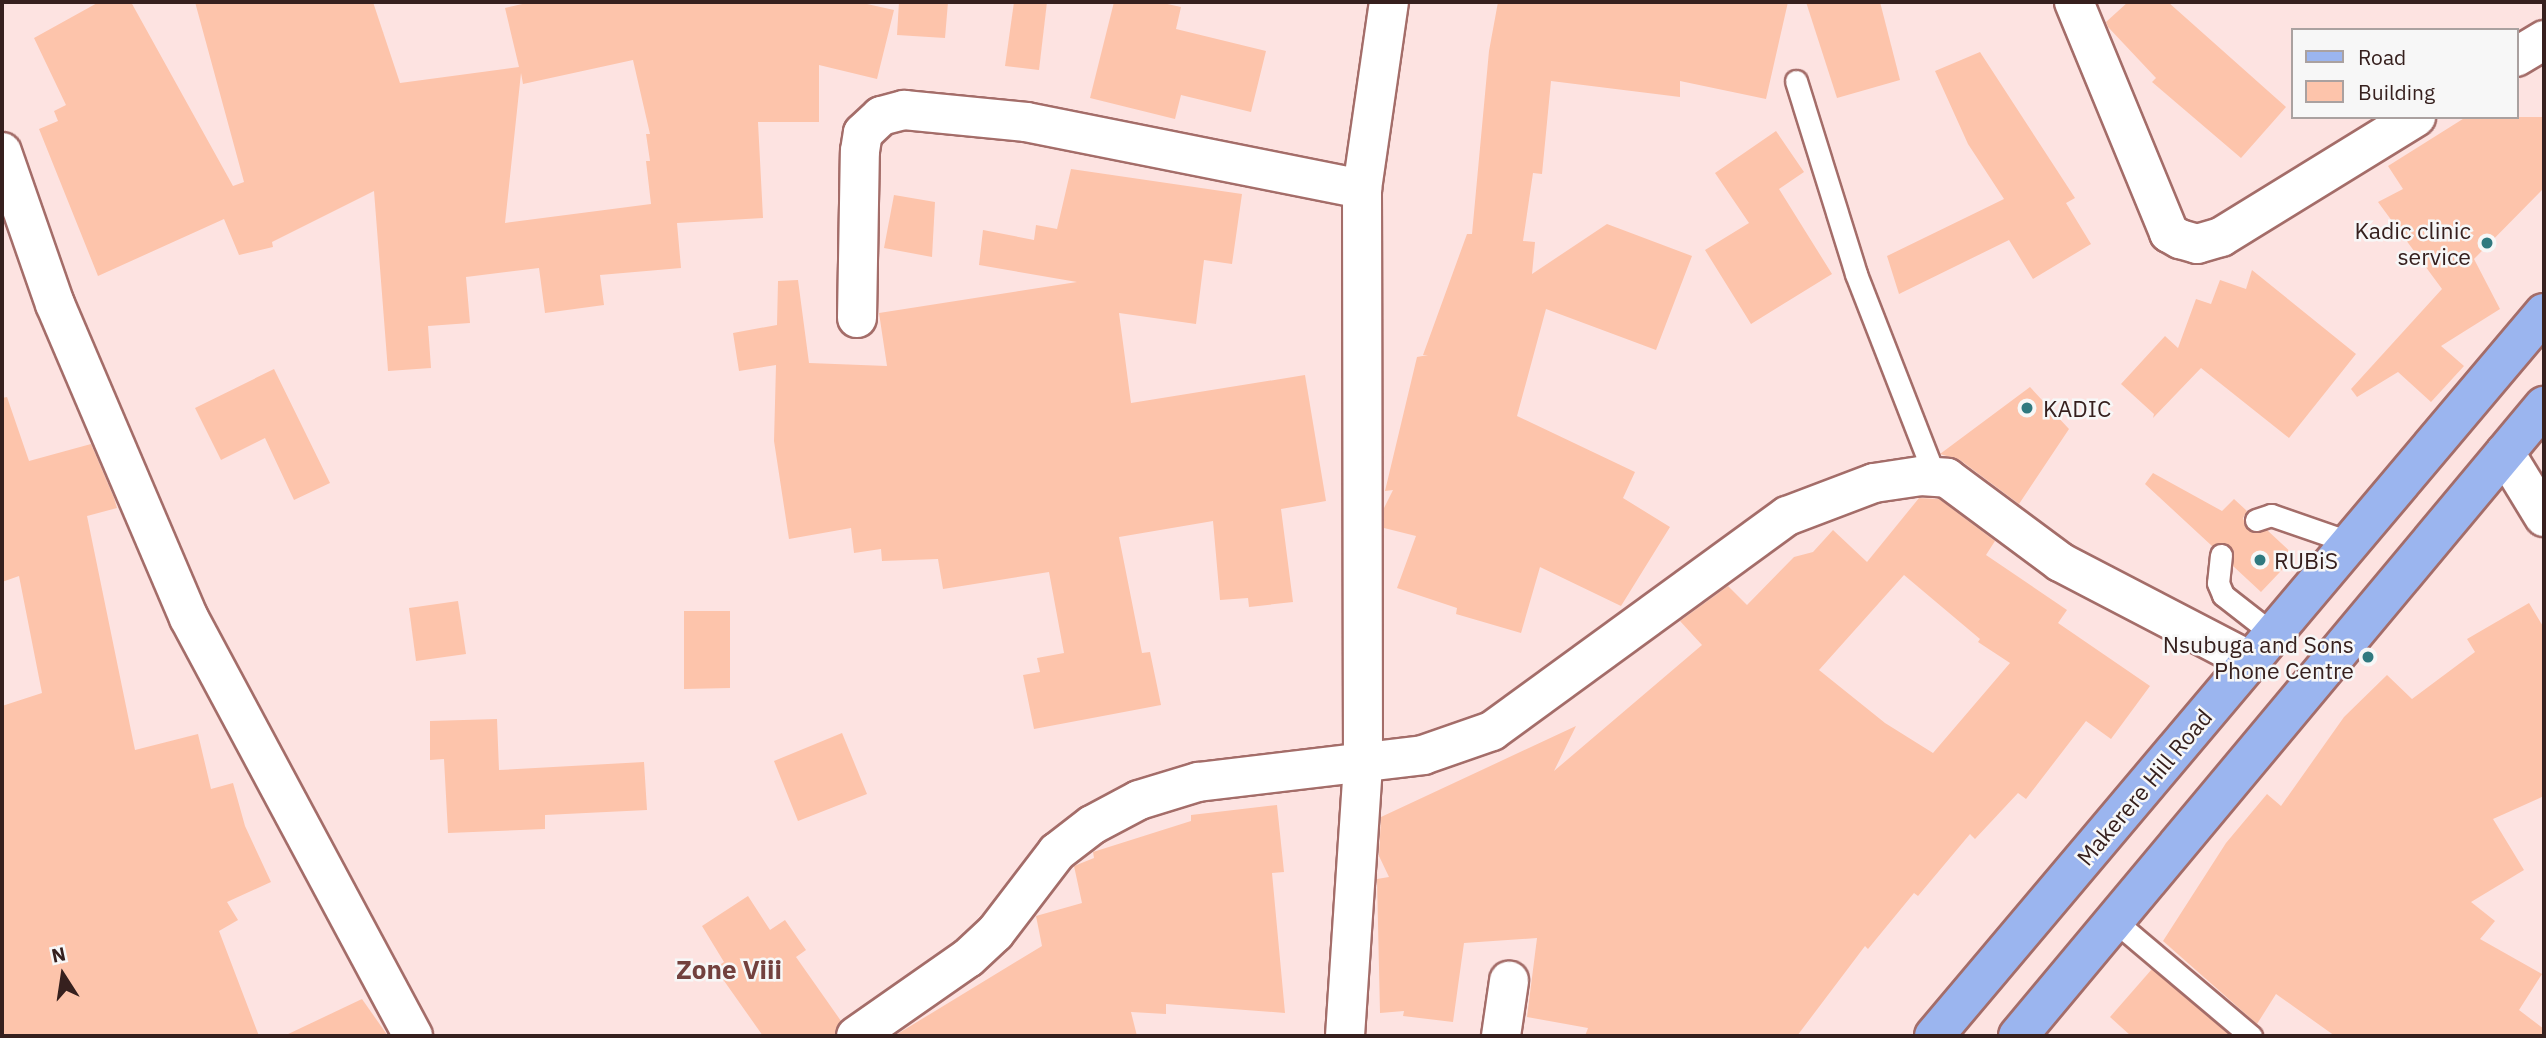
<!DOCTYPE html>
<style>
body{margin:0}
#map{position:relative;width:2546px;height:1038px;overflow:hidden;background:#fde3e1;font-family:"IBM Plex Sans",sans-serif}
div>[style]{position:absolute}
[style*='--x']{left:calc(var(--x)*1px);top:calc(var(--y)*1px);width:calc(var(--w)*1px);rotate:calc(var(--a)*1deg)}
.building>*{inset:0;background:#fdc4ab}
.roads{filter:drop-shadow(2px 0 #a46d69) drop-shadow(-2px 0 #a46d69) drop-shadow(0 2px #a46d69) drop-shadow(0 -2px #a46d69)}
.lane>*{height:21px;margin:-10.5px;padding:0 10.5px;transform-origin:10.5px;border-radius:10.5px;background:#fff}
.street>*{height:38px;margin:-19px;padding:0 19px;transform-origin:19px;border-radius:19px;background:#fff}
.secondary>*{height:38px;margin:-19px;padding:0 19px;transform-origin:19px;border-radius:19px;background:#fff}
.primary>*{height:38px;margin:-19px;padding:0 19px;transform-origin:19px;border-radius:19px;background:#9bb5ef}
.dots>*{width:19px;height:19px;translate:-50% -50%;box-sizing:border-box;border:4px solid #f7f7f7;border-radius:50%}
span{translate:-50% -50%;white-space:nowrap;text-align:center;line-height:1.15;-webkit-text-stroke:5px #f7f7f7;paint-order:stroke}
.poi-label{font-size:23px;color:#36201e}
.right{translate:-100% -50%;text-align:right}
.left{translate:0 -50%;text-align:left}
.street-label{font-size:23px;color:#36201e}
.quarter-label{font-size:26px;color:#73413e;font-weight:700}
.frame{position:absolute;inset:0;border:4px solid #36201e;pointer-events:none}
.legend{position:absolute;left:2291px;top:28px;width:228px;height:91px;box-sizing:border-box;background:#f7f7f7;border:2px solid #aaa1a0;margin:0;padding:9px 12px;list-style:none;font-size:21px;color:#36201e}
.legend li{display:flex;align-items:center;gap:14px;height:35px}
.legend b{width:35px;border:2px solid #aaa1a0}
.north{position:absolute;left:28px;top:940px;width:70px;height:70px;-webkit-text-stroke:5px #f7f7f7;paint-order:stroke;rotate:348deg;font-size:19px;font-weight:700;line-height:28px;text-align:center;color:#36201e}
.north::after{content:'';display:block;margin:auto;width:24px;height:32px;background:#36201e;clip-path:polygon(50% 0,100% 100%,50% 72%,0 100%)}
</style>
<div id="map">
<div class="building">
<i style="clip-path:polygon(evenodd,99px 2px,131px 2px,233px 186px,244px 182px,195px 2px,373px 2px,400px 83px,519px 67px,505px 8px,531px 2px,858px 2px,894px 10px,877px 79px,819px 65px,819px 122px,758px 122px,763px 218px,677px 223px,681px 268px,600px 275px,604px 305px,545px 313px,539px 268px,466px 277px,470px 323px,428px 326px,431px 368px,388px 371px,374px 191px,272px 242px,273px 247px,239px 255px,224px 219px,98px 276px,39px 129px,58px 121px,54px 111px,66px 105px,34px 38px,99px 2px,633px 60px,650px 134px,646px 134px,650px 161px,646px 161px,651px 204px,505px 223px,521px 73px,523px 84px,633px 60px)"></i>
<i style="clip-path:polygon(899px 2px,948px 2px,945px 38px,897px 35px)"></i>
<i style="clip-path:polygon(1014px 2px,1047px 2px,1039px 70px,1005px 66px)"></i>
<i style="clip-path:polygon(1114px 2px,1158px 2px,1181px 7px,1176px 29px,1266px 51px,1251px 112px,1181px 95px,1175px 119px,1090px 98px)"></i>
<i style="clip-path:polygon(1498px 2px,1788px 2px,1766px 99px,1680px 81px,1680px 97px,1551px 81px,1542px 174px,1533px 173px,1523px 241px,1535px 242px,1532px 274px,1607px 224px,1692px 256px,1656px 350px,1546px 309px,1517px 416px,1635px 472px,1623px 498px,1670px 527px,1621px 606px,1540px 567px,1521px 633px,1456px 614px,1457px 608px,1397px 588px,1416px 536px,1384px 528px,1384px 508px,1393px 490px,1385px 491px,1417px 357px,1428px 355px,1423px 355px,1467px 234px,1472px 234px,1489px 51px)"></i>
<i style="clip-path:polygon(1806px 2px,1880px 2px,1900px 80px,1837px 98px)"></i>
<i style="clip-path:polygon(2128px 2px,2168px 2px,2286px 107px,2241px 158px,2152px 82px,2156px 78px,2108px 27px,2106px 22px)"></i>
<i style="clip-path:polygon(1980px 52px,2075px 198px,2066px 203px,2091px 244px,2033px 279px,2009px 240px,1899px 294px,1887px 256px,2004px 199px,1968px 144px,1935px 71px)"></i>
<i style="clip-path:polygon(2466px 117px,2544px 117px,2544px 188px,2474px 259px,2500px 309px,2441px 346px,2464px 366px,2431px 402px,2398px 372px,2357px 397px,2351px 389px,2442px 289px,2378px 202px,2403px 189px,2388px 166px)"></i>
<i style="clip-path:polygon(1776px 131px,1804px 172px,1779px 189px,1832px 274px,1751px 324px,1705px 250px,1749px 223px,1715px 173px)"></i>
<i style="clip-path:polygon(1071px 169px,1242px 194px,1232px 264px,1204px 260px,1196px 324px,1119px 313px,1131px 403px,1305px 375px,1326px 501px,1281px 509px,1293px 602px,1249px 607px,1248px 598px,1220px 600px,1213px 521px,1119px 537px,1142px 653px,1150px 652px,1161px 705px,1034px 729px,1023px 675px,1040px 672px,1037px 658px,1064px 653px,1049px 572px,943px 589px,938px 559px,882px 561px,881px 549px,854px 553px,851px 528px,789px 539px,774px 441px,776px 365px,739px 371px,733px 333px,777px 325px,778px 281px,798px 280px,809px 363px,887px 366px,879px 313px,1077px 282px,979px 265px,983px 230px,1034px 240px,1036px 225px,1057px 229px)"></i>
<i style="clip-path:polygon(894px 195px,935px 202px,932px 257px,884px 248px)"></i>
<i style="clip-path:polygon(2252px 270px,2356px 354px,2289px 438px,2201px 368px,2153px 418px,2154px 414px,2121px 384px,2165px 336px,2178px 348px,2196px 299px,2211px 304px,2220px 280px,2246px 289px)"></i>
<i style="clip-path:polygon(274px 369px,330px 483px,294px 500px,265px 438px,221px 460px,195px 408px)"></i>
<i style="clip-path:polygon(2030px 387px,2069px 429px,2019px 504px,1960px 460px,1940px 454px)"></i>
<i style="clip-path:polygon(7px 397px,29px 461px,91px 444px,114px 498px,117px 508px,87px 516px,135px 750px,198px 734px,211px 789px,233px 783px,245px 826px,271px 882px,227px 902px,238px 920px,219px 931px,259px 1036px,2px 1036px,2px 706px,42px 693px,19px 576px,2px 582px,2px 398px)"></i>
<i style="clip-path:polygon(2153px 473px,2222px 511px,2234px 499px,2247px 511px,2243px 518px,2247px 529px,2267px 530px,2295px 556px,2261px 592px,2233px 566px,2229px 545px,2212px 546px,2145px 484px)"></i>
<i style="clip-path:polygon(evenodd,1919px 498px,1939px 499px,1995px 541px,1986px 555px,2067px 610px,2058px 623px,2150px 686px,2111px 739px,2086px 721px,2026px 799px,2018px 793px,1975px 839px,1970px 834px,1918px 896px,1914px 893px,1868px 949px,1865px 946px,1797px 1036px,1585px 1036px,1588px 1028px,1527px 1017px,1537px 938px,1464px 943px,1453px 1022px,1403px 1016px,1404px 1011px,1380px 1013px,1377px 879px,1389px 877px,1379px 856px,1381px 817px,1576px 726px,1554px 771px,1702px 645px,1680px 621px,1728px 586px,1747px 605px,1794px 557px,1813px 552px,1833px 530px,1867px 562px,1919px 498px,1904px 575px,1980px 639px,1978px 642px,2010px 663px,1933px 753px,1885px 723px,1819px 670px,1904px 575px)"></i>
<i style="clip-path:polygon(458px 601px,466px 654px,416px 661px,409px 608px)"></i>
<i style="clip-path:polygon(2529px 603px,2544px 628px,2544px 796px,2493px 819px,2524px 870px,2471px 902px,2495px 921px,2480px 939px,2542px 974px,2519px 1010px,2544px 1029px,2544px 1036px,2335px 1036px,2276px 994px,2257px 1024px,2163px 941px,2226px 843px,2267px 794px,2281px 806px,2344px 717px,2387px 675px,2412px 699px,2475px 652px,2467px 639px)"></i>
<i style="clip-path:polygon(684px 611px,730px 611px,730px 688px,684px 689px)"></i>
<i style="clip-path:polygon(497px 719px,499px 770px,644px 762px,647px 810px,545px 815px,545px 829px,448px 833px,444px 759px,430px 760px,430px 721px)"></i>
<i style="clip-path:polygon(842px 733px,867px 794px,798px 821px,774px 761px)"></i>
<i style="clip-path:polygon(1277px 805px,1284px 872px,1272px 873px,1285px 1013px,1166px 1004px,1166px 1014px,1131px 1012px,1137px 1036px,894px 1036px,1042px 946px,1036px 916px,1082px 903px,1074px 866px,1094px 858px,1093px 852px,1191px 821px,1191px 815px)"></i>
<i style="clip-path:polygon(748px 896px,770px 930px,785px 920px,806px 950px,796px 957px,841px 1021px,834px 1036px,763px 1036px,715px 968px,724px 962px,702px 926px)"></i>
<i style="clip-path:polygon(2152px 969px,2231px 1036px,2131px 1036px,2110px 1017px)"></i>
<i style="clip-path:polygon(362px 999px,388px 1036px,284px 1036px)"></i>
</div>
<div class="roads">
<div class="lane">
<i style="--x:1796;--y:81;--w:202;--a:72.7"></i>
<i style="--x:1856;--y:274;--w:218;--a:68.7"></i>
<i style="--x:2256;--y:520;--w:16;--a:-18"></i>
<i style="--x:2271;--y:515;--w:83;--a:19.1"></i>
<i style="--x:2221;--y:555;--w:28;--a:96"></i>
<i style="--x:2218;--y:583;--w:13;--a:67"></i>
<i style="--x:2223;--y:595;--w:63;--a:38"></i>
<i style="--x:2116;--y:922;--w:177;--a:40.2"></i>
</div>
<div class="street">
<i style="--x:2074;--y:2;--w:250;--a:67.6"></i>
<i style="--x:2169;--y:233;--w:13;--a:29"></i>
<i style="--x:2180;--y:239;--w:18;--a:16"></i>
<i style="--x:2197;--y:244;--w:25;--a:-16"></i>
<i style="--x:2221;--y:237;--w:229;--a:-31.6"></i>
<i style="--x:2516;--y:57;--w:33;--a:-31"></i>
<i style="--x:2;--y:152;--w:161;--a:70.8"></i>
<i style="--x:55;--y:304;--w:341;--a:66.9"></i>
<i style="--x:189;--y:618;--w:474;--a:61.8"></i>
<i style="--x:857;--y:318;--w:167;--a:-89"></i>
<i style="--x:860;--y:151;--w:18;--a:-81"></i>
<i style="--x:863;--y:133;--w:25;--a:-43"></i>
<i style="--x:881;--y:116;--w:24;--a:-15"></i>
<i style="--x:904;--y:110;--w:123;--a:5.6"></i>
<i style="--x:1026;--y:122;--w:343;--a:11.3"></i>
<i style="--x:2505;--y:453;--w:75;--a:58.6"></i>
<i style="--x:856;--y:1036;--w:136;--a:-34.9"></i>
<i style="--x:968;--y:958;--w:37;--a:-43"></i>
<i style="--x:995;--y:933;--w:102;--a:-52.6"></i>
<i style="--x:1057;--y:852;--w:44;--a:-37.6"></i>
<i style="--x:1092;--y:825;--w:53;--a:-28"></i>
<i style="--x:1139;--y:800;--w:62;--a:-17"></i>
<i style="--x:1198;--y:782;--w:227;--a:-6.8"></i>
<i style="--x:1423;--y:755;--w:73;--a:-19.2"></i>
<i style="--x:1492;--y:731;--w:365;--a:-36.1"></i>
<i style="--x:1787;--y:516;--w:93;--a:-20.8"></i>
<i style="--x:1874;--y:483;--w:48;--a:-8.5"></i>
<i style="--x:1921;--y:476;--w:26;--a:4"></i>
<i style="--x:1947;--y:478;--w:141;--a:36.6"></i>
<i style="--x:2060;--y:562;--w:214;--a:27.5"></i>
<i style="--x:1501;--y:1036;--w:56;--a:-81.7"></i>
</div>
<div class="secondary">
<i style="--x:1345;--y:1036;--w:274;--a:-86.2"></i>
<i style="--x:1363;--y:763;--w:574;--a:-90.1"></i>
<i style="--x:1362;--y:189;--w:189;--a:-81.8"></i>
</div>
<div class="primary">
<i style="--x:1934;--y:1036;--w:946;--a:-49.85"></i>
<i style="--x:2018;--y:1036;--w:821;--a:-50.14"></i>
</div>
</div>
<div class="dots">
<i style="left:2487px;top:243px;background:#30797f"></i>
<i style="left:2027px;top:408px;background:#30797f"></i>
<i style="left:2260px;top:560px;background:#30797f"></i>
<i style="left:2368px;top:657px;background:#30797f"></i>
</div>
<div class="poi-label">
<span class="right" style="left:2471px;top:243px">Kadic clinic<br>service</span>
<span class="left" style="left:2043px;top:408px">KADIC</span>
<span class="left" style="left:2274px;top:560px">RUBiS</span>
<span class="right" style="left:2354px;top:657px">Nsubuga and Sons<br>Phone Centre</span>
</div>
<div class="street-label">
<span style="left:2144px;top:787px;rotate:-50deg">Makerere Hill Road</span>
</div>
<div class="quarter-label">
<span style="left:729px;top:970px">Zone Viii</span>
</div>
<div class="frame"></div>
<ul class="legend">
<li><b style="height:9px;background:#9bb5ef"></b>Road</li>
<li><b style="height:19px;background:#fdc4ab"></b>Building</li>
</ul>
<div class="north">N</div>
</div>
